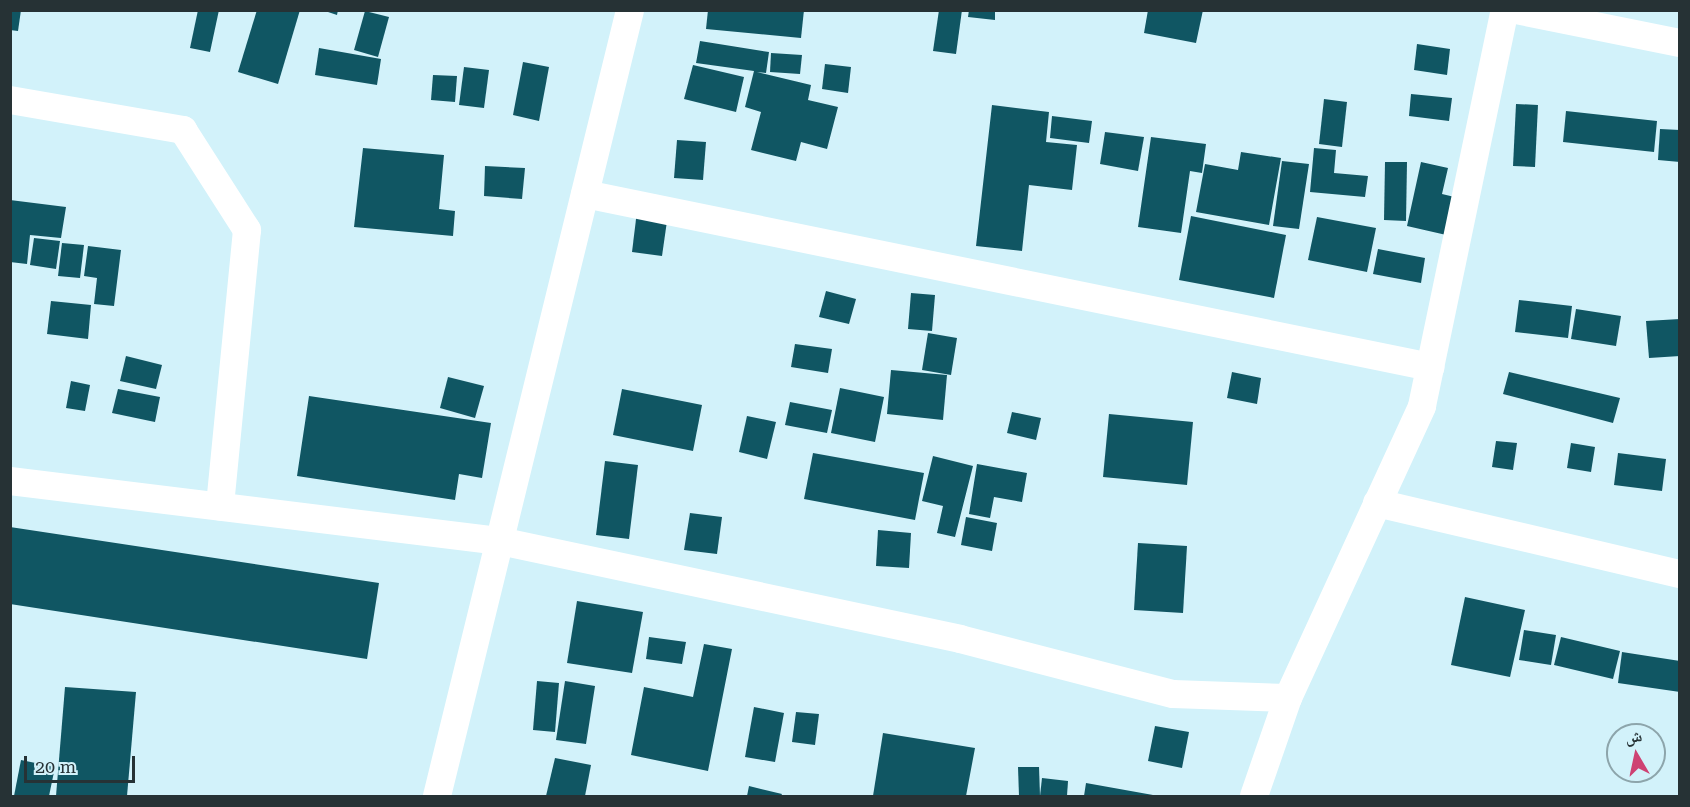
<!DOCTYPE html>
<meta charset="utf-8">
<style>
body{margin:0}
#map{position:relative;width:1690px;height:807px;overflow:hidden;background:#d2f2fa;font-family:"Roboto Serif","Noto Naskh Arabic",serif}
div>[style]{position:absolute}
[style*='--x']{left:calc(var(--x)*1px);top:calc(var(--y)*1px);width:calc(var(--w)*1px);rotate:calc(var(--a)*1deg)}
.building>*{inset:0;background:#105663}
.street>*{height:28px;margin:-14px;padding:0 14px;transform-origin:14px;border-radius:14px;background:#fff}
span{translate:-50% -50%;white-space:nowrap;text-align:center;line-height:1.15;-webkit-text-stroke:6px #d2f2fa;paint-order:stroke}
.frame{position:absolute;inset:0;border:12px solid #263235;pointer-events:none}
.north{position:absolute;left:1606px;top:723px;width:60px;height:60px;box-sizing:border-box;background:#d2f2fa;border:2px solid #8da5ab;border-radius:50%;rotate:351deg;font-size:16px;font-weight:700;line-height:24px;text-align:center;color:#263235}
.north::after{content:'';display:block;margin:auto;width:21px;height:27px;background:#ce4273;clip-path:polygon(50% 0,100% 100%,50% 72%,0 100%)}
.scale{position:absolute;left:24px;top:756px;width:111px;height:27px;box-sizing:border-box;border:3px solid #263235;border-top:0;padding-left:8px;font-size:18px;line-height:21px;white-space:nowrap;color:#263235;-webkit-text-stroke:4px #d2f2fa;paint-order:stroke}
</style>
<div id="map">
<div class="building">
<i style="clip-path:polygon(10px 10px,21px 10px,18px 31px,10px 30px)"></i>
<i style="clip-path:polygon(198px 10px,219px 10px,210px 52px,190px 48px)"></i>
<i style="clip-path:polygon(257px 10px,300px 10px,278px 84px,238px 72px)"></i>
<i style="clip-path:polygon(322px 10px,338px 10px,337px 15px)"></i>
<i style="clip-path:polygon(708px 10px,804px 10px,801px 38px,706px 29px)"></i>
<i style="clip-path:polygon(939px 10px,962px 10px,956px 54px,933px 51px)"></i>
<i style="clip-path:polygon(969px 10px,995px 10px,995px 20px,968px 17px)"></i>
<i style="clip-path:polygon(1148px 10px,1203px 10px,1196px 43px,1144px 33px)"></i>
<i style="clip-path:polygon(365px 11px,389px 17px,378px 57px,354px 50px)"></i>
<i style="clip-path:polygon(700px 41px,769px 52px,766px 73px,757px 72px,811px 85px,808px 100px,838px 107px,827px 149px,801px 142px,796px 161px,751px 150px,761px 112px,745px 107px,754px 71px,696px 63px)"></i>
<i style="clip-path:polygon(1417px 44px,1450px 49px,1447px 75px,1414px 70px)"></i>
<i style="clip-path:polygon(319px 48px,381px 59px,377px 85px,315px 75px)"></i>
<i style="clip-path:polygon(771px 53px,802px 55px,800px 74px,770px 72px)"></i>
<i style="clip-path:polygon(523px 62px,549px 67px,539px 121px,513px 115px)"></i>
<i style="clip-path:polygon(825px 64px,851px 67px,848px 93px,822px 89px)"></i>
<i style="clip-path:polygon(693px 65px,744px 77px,736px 112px,684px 99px)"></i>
<i style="clip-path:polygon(464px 67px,489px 70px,484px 108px,459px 105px)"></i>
<i style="clip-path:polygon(433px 75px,457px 76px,455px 102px,431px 100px)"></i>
<i style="clip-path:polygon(1411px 94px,1452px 98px,1449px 121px,1409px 116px)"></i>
<i style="clip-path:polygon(1324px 99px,1347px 102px,1342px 147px,1319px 144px)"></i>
<i style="clip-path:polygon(1516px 104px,1538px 105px,1535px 167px,1513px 166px)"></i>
<i style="clip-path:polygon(992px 105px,1049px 112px,1046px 142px,1077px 145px,1072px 190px,1029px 185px,1022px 251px,976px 246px)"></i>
<i style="clip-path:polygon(1566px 111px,1657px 121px,1654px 152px,1563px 142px)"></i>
<i style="clip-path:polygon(1052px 116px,1092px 121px,1089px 143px,1050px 138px)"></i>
<i style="clip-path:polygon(1660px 129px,1680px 130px,1680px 162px,1658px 160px)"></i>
<i style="clip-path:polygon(1105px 132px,1144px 137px,1138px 171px,1100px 164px)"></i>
<i style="clip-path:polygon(1151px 137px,1206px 144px,1202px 173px,1190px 171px,1181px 233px,1138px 227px)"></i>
<i style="clip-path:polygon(677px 140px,706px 142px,703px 180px,674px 178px)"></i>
<i style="clip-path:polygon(363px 148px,444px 155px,439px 209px,455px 211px,453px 236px,354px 227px)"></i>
<i style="clip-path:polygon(1314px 148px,1336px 150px,1334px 173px,1368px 176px,1365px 197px,1310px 192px)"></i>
<i style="clip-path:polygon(1241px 152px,1281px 158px,1269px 225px,1196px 212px,1205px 164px,1238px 170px)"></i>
<i style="clip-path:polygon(1282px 161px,1309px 164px,1299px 229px,1273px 226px)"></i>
<i style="clip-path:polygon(1385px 162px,1407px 162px,1406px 221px,1384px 220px)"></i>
<i style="clip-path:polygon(1421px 162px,1448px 168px,1442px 194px,1463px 199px,1455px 237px,1407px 226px)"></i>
<i style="clip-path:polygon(485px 166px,525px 168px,522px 199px,484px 196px)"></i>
<i style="clip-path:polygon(10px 200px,66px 207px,61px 238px,30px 235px,27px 264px,10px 262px)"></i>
<i style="clip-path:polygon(637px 211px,668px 214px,662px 256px,632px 252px)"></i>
<i style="clip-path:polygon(1191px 216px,1286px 235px,1274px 298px,1179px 280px)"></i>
<i style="clip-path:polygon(1317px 217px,1376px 228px,1367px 272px,1308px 260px)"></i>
<i style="clip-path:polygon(34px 238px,60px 241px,56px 269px,30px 265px)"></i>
<i style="clip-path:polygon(62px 243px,84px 245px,80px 278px,58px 276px)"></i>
<i style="clip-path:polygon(88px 246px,121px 250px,114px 306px,94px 304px,97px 278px,84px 276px)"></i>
<i style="clip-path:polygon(1378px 249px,1425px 258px,1421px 283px,1373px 274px)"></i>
<i style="clip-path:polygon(826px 291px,856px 299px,849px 324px,819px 317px)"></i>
<i style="clip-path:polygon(911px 293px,935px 295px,932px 331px,908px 329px)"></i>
<i style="clip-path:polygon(1519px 300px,1572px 306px,1568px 338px,1515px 332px)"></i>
<i style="clip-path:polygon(51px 301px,91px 305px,88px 339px,47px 334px)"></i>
<i style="clip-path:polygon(1576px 309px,1621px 316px,1616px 346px,1571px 339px)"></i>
<i style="clip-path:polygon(1680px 319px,1680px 356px,1649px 358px,1646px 321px)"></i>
<i style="clip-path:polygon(928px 333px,957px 338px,951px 375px,922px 370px)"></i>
<i style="clip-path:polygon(795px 344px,832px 349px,828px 373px,791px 367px)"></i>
<i style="clip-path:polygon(126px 356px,162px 365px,156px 389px,120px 381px)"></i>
<i style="clip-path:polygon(891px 370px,947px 375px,943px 420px,887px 414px)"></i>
<i style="clip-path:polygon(1232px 372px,1261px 378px,1257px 404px,1227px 398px)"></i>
<i style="clip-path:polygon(1509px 372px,1620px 398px,1613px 423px,1503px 394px)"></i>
<i style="clip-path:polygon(448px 377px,484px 386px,475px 418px,440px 408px)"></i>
<i style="clip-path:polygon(71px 381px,90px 385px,85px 411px,66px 408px)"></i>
<i style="clip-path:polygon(840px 388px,884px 397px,875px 442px,831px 433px)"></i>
<i style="clip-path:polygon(118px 389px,160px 397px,155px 422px,112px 413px)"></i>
<i style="clip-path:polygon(622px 389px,702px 405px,693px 451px,613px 435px)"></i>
<i style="clip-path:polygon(309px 396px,491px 423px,482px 478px,459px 474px,455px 500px,297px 476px)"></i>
<i style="clip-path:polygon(790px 402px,832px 410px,827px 433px,785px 425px)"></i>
<i style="clip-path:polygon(1012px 412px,1041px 418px,1036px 440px,1007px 433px)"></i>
<i style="clip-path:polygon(1109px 414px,1193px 422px,1187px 485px,1103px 477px)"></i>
<i style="clip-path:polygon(747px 416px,776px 422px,767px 459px,739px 452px)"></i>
<i style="clip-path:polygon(1496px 441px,1517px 443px,1513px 470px,1492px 467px)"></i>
<i style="clip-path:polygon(1571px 443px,1595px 447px,1591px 472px,1567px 468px)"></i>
<i style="clip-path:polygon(813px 453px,924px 473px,915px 520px,804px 499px)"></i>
<i style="clip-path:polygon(1618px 453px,1666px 459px,1662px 491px,1614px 485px)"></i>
<i style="clip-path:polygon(933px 456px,973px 466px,955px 537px,937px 533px,943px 506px,922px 501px)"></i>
<i style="clip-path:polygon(605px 461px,638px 465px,629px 539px,596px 535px)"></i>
<i style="clip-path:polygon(977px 464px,1027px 473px,1022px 502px,994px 497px,990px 518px,969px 514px)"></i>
<i style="clip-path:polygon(690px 513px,722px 517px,717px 554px,684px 550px)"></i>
<i style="clip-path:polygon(966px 517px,997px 523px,992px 551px,961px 545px)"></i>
<i style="clip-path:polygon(10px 527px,379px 583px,367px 659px,10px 604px)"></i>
<i style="clip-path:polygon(878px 530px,911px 533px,909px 568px,876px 566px)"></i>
<i style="clip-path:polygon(1138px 543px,1187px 546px,1183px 613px,1134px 610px)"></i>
<i style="clip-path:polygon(1465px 597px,1525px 610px,1510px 677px,1451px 665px)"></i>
<i style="clip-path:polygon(577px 601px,643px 612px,632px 673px,567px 663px)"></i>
<i style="clip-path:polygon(1524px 630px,1556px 635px,1551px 665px,1519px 660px)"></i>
<i style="clip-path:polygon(649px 637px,686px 642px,682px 664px,646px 659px)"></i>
<i style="clip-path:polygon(1561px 637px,1620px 651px,1613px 679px,1554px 665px)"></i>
<i style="clip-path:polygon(704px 644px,732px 649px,708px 771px,631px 755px,644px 687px,693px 697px)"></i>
<i style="clip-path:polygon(1622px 652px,1680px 661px,1680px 692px,1618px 683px)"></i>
<i style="clip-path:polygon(537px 681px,559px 683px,555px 732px,533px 730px)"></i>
<i style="clip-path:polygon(565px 681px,595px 686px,586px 744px,556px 740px)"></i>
<i style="clip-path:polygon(65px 687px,136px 692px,127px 796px,56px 796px)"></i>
<i style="clip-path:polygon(754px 707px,784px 713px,775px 762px,745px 757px)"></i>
<i style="clip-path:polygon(796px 712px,819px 714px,815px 745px,792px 742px)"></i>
<i style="clip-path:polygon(1155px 726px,1189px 732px,1182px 768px,1148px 761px)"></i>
<i style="clip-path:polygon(883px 733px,975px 748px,966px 796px,873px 796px)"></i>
<i style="clip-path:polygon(555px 758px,591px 765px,585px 796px,546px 796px)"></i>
<i style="clip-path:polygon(21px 760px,55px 767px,49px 796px,14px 796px)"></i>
<i style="clip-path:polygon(1018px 767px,1039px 767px,1040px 796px,1019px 796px)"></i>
<i style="clip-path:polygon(1042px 778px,1068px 781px,1067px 796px,1040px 796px)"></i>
<i style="clip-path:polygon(1086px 783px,1153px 795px,1153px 796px,1084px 796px)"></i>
<i style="clip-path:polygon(749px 786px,782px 794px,781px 796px,747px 796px)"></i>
</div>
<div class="street">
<i style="--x:1516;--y:10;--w:167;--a:11.4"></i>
<i style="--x:10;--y:100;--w:176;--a:9.8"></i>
<i style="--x:183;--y:130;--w:119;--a:57.4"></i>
<i style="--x:247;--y:230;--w:278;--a:95.6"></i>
<i style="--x:585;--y:194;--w:863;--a:11.57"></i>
<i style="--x:10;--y:481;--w:494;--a:7"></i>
<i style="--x:500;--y:541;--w:470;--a:12"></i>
<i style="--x:960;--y:639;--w:220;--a:14.5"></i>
<i style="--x:1173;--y:694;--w:115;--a:2"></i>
<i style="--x:1377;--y:503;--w:311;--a:13.2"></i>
<i style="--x:437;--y:796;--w:809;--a:-76.2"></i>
<i style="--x:1254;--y:796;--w:104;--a:-70.9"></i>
<i style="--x:1288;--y:698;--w:321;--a:-65.3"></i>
<i style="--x:1422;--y:406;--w:405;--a:-78.2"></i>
</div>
<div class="frame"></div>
<div class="north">ش</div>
<div class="scale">20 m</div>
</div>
